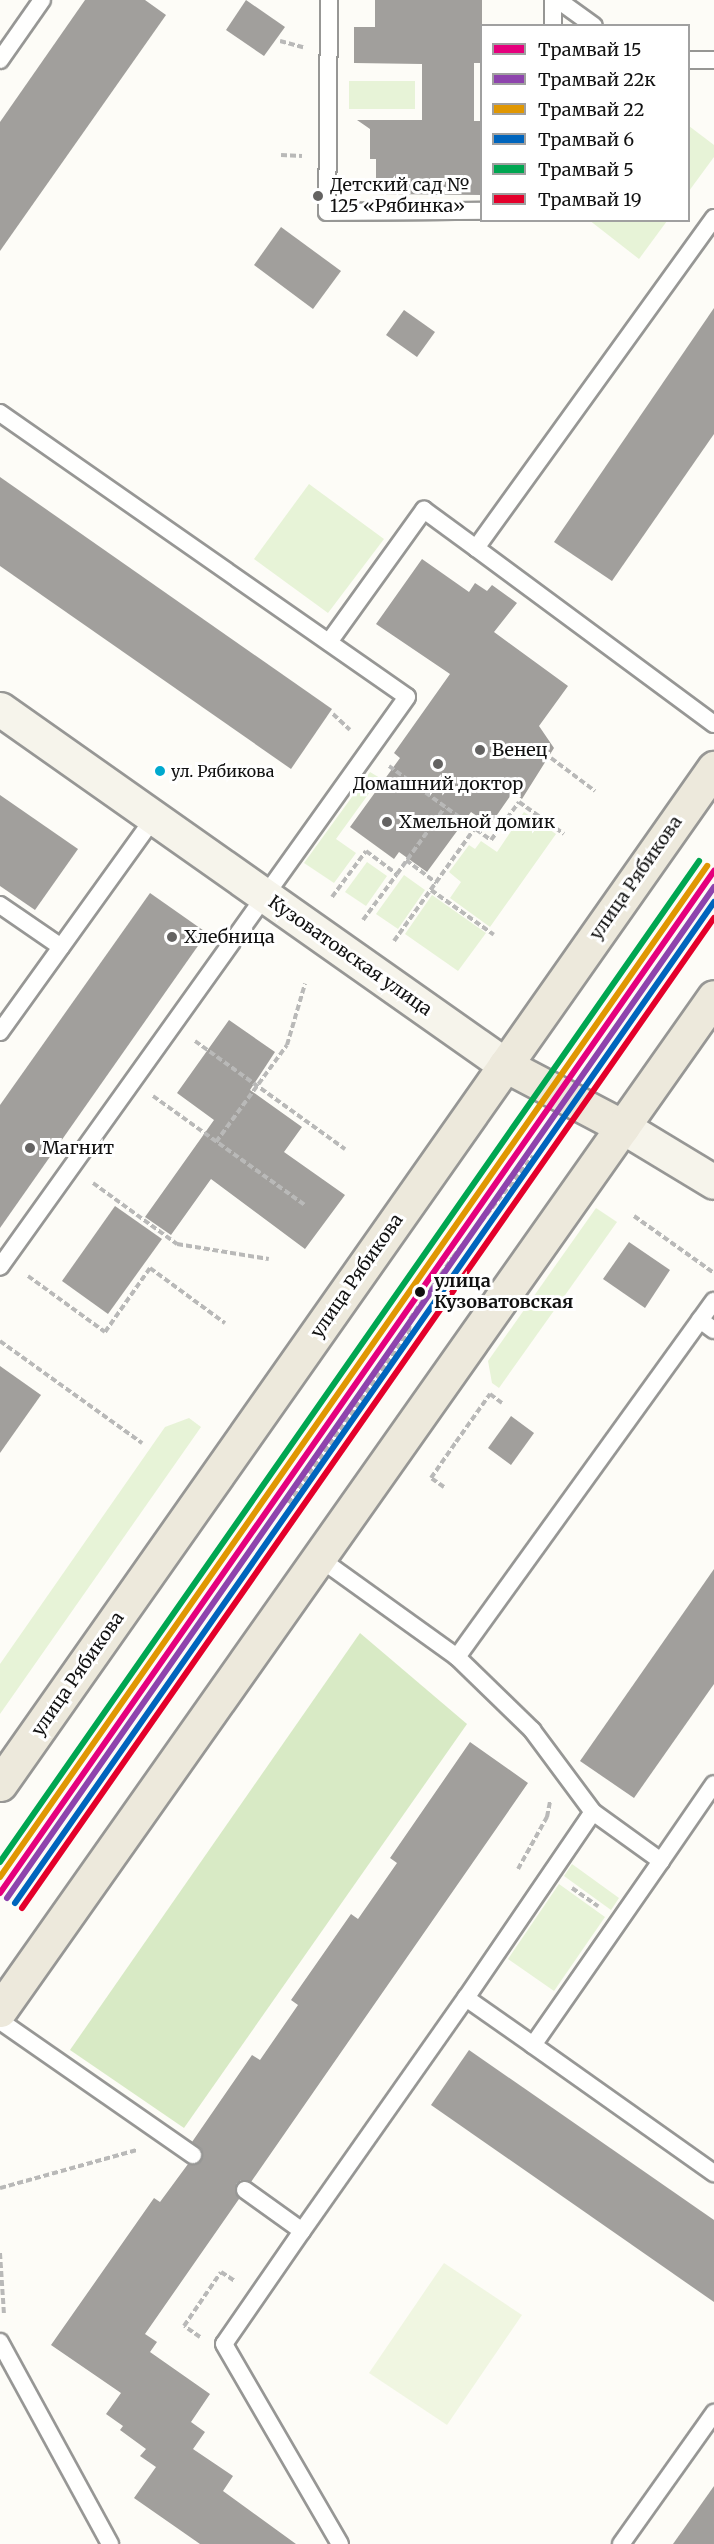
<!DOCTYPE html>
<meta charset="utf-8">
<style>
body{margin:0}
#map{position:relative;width:714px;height:2544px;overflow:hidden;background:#fdfcf7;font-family:Merriweather,serif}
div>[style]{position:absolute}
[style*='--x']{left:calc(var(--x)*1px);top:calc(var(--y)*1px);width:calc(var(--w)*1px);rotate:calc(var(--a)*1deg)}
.green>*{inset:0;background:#e7f3d7}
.forest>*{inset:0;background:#d8eac5}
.pitch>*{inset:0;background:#f0f6e1}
.building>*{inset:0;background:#a19f9c}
.path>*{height:4px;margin-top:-2px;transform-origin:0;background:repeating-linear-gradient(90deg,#b9b9b8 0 6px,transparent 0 9px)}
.roads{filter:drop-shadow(2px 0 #979795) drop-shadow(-2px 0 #979795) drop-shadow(0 2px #979795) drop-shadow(0 -2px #979795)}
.lane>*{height:16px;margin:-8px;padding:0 8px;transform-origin:8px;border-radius:8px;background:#fffffe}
.secondary>*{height:33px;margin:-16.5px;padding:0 16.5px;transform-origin:16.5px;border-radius:16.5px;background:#f6f4eb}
.primary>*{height:33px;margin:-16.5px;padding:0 16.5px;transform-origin:16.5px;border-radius:16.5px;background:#ede9dc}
.tram-1>*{height:6px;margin:-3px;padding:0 3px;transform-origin:3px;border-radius:3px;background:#e5007d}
.tram-2>*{height:6px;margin:-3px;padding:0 3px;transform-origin:3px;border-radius:3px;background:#8e44ad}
.tram-3>*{height:6px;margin:-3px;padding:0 3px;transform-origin:3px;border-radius:3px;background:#e09702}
.tram-4>*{height:6px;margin:-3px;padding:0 3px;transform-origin:3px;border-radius:3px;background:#0065bd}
.tram-5>*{height:6px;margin:-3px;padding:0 3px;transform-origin:3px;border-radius:3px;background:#00a651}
.tram-6>*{height:6px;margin:-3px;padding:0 3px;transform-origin:3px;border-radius:3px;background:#e4002b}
.dots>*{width:16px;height:16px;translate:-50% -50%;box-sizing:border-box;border:3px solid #fff;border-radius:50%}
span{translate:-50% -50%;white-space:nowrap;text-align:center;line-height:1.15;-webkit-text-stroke:6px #fff;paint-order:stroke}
.bus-label{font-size:16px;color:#111}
.left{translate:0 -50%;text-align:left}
.poi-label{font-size:18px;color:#111}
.street-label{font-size:18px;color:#111}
.stop-label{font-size:18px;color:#111;font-weight:700}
.legend{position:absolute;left:480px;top:24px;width:210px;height:198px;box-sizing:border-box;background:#fff;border:2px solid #a0a0a0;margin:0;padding:8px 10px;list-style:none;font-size:18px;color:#111}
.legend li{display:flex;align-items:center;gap:12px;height:30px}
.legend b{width:30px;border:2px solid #a0a0a0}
</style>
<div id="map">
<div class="green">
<i style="clip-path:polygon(349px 81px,415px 81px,415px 109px,349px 109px)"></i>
<i style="clip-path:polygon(689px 126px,714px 145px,714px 157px,689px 191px)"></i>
<i style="clip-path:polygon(589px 220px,667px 220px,667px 221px,639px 259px)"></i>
<i style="clip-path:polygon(309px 484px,384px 539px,328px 613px,254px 559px)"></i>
<i style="clip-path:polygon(370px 772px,380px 778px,336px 839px,356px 853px,334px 883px,304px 863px)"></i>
<i style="clip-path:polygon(524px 812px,556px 834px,490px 927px,450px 898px,461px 882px,449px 872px,469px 845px,475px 849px,481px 841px,497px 852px)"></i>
<i style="clip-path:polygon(367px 862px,387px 876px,366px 906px,345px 892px)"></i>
<i style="clip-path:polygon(404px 875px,425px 890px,398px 929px,376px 914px)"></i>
<i style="clip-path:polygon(432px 895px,486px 933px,458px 971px,405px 934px)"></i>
<i style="clip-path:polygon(596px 1208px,617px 1222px,499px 1388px,492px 1383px,488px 1361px)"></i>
<i style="clip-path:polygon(189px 1418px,201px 1427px,0 1714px,0 1664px,165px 1427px)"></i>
<i style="clip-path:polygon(572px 1864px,619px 1898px,611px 1910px,564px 1876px)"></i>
<i style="clip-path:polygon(559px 1884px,605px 1917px,554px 1991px,508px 1959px)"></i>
</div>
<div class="forest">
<i style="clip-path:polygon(360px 1633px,467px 1724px,184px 2128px,70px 2050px)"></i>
</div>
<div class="pitch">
<i style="clip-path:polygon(444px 2263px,522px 2315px,447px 2425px,369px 2373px)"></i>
</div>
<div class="building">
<i style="clip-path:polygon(85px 0,145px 0,166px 15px,0 251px,0 122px)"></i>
<i style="clip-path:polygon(246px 0,285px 27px,264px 56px,226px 30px)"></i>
<i style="clip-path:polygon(375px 0,482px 0,482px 63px,474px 63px,474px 121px,482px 121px,482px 195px,376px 194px,376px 159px,370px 159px,370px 129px,357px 120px,422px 120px,422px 64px,354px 63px,354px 27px,375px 27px)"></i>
<i style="clip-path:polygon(281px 227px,341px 271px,313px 309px,254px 265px)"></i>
<i style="clip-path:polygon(714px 308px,714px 434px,612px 581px,554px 542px)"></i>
<i style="clip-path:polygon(404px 310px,435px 332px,417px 357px,386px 335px)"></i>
<i style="clip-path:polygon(0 477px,332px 709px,291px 769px,0 566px)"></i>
<i style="clip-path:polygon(422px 559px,469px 592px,475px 583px,487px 591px,492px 585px,517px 603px,494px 632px,568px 686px,539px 726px,554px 748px,522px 799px,513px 792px,490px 825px,471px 812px,427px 872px,399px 852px,394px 859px,350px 827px,400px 758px,394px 753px,450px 674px,376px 624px)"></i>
<i style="clip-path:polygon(0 795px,78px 849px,35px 910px,0 886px)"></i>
<i style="clip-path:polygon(150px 893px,207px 933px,0 1228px,0 1105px)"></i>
<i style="clip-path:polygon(229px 1020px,275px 1052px,250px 1090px,302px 1127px,284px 1152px,345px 1195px,305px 1249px,211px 1179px,171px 1235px,145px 1217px,214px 1120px,177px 1093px)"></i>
<i style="clip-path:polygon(115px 1206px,162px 1239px,108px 1314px,62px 1281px)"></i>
<i style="clip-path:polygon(629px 1242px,670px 1270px,645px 1308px,603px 1279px)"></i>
<i style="clip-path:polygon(0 1366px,41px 1395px,0 1453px)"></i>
<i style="clip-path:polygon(511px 1416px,534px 1433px,511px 1465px,488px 1448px)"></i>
<i style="clip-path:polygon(714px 1569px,714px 1684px,634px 1798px,580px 1761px)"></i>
<i style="clip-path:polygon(470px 1742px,528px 1783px,251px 2182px,241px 2180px,236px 2184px,239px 2199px,145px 2334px,157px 2342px,150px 2352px,210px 2394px,191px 2422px,205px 2432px,193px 2449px,233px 2476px,223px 2491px,296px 2544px,200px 2544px,134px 2498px,156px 2467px,140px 2456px,146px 2449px,120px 2430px,123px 2426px,106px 2414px,121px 2393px,51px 2345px,154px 2198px,160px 2202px,188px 2164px,202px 2160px,202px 2150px,192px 2142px,252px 2055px,260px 2060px,298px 2005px,291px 2000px,351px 1914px,358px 1919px,397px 1863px,390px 1858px)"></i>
<i style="clip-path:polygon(469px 2050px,714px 2220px,714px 2302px,431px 2105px)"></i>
<i style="clip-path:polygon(714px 2486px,714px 2544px,673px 2544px)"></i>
</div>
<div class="path">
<i style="--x:280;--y:41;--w:24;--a:15"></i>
<i style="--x:281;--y:155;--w:21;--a:3"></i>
<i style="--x:333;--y:714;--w:23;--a:43"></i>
<i style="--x:551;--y:758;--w:55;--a:36.9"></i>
<i style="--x:389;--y:766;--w:126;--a:36"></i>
<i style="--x:491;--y:840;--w:47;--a:-53.6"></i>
<i style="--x:519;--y:802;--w:55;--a:35.4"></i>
<i style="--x:406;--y:860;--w:38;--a:37"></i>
<i style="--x:431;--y:890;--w:77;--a:35.5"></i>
<i style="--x:332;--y:897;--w:57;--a:-53.5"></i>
<i style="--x:366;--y:851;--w:39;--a:37"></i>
<i style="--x:397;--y:874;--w:82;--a:-54.4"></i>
<i style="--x:363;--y:920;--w:57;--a:-53.5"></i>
<i style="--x:394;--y:941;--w:139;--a:-54.4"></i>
<i style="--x:195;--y:1041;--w:185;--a:35.8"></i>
<i style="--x:153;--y:1096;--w:188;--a:35.7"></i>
<i style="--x:216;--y:1142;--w:120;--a:-53.8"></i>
<i style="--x:287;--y:1045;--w:64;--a:-73.6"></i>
<i style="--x:93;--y:1183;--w:104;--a:36"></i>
<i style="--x:177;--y:1244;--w:93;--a:9.3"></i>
<i style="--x:634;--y:1216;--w:98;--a:35.5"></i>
<i style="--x:28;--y:1276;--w:95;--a:36"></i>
<i style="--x:105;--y:1332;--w:78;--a:-54.9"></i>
<i style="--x:150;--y:1268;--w:93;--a:36.3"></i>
<i style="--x:0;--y:1341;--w:175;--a:35.7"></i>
<i style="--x:444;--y:1487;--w:16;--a:-145"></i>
<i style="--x:431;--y:1478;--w:44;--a:-55.2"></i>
<i style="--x:456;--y:1442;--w:59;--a:-54.7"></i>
<i style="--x:490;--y:1394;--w:15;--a:37"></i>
<i style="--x:288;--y:1503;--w:209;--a:-54.7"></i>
<i style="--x:409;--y:1332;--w:13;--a:-86"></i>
<i style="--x:410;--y:1319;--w:75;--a:-55.3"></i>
<i style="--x:453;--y:1257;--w:129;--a:-51.6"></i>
<i style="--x:518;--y:1869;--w:60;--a:-60.9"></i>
<i style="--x:547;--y:1817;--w:16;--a:-79"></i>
<i style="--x:572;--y:1888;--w:32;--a:35"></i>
<i style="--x:0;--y:2188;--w:142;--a:-15.5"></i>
<i style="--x:0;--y:2253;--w:62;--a:86.3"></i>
<i style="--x:200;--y:2337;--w:19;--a:-145"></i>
<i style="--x:184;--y:2326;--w:65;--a:-55.6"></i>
<i style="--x:221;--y:2272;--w:17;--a:33"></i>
</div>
<div class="roads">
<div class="lane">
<i style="--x:329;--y:0;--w:212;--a:90.5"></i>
<i style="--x:327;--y:212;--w:155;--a:-0.4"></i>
<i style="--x:558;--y:0;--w:44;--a:35.8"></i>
<i style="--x:553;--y:26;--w:26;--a:-90"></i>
<i style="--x:0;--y:60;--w:73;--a:-55"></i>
<i style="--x:688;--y:60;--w:26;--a:0"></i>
<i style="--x:714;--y:218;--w:407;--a:125.8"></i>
<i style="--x:476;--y:548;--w:296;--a:36.5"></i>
<i style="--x:0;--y:413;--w:496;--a:34.9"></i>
<i style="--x:407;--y:697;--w:700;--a:125.53"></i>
<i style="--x:329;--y:642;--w:163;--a:-54.3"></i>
<i style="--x:424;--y:510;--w:64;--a:36.2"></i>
<i style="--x:0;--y:905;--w:74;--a:34.5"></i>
<i style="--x:0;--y:1032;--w:264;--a:-54.3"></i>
<i style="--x:700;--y:1320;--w:17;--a:36"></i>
<i style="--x:319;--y:1558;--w:170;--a:35.7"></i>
<i style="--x:457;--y:1657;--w:105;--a:44.2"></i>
<i style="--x:532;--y:1730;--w:102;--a:53.4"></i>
<i style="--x:593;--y:1812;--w:84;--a:35.8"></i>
<i style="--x:661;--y:1861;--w:224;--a:124.8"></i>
<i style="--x:533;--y:2045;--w:222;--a:35.3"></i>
<i style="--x:457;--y:1657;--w:439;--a:-54.2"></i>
<i style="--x:661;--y:1861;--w:93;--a:-55.5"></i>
<i style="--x:466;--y:1998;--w:225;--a:-55.7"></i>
<i style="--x:0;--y:2021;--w:235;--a:34.8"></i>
<i style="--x:245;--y:2190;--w:70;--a:35.7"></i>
<i style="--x:302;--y:2231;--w:137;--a:124.6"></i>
<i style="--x:224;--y:2344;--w:231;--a:59.9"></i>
<i style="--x:302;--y:2231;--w:285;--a:-54.9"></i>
<i style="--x:466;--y:1998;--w:82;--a:35"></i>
<i style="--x:0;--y:2342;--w:230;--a:61.4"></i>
<i style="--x:621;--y:2544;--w:161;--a:-54.6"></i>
</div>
<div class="secondary">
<i style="--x:0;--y:709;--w:618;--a:35.18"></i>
<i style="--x:623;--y:1127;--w:106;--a:31.1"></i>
</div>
<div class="primary">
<i style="--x:505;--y:1065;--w:133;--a:27.7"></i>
<i style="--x:0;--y:1784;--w:1242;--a:-54.9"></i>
<i style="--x:0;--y:2010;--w:1239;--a:-54.82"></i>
</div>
</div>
<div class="tram-1">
<i style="--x:0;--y:1893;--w:1247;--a:-55.06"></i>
</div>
<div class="tram-2">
<i style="--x:7;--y:1898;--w:1234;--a:-55.03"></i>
</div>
<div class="tram-3">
<i style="--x:0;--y:1877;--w:1234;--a:-55.03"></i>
</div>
<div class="tram-4">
<i style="--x:15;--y:1903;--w:1221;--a:-55.07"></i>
</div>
<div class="tram-5">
<i style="--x:0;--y:1862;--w:1221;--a:-55.07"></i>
</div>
<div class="tram-6">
<i style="--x:22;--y:1908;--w:1208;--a:-55.05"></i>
</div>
<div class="dots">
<i style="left:318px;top:196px;background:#646362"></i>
<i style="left:480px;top:750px;background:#646362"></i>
<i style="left:438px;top:764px;background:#646362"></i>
<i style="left:160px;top:771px;background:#00a9ce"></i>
<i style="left:387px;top:822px;background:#646362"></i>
<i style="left:172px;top:937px;background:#646362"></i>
<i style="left:30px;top:1148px;background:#646362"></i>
<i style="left:420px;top:1292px;background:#111"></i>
</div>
<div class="bus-label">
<span class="left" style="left:171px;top:771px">ул. Рябикова</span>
</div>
<div class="poi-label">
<span class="left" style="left:330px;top:196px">Детский сад №<br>125 «Рябинка»</span>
<span class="left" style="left:492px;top:750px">Венец</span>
<span style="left:438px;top:784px">Домашний доктор</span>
<span class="left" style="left:399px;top:822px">Хмельной домик</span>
<span class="left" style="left:184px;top:937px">Хлебница</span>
<span class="left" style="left:42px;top:1148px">Магнит</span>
</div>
<div class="street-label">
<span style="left:636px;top:878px;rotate:-55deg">улица Рябикова</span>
<span style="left:350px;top:956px;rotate:35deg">Кузоватовская улица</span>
<span style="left:357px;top:1276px;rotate:-55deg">улица Рябикова</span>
<span style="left:78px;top:1674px;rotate:-55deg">улица Рябикова</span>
</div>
<div class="stop-label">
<span class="left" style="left:434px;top:1292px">улица<br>Кузоватовская</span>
</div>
<ul class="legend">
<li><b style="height:8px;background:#e5007d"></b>Трамвай 15</li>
<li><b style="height:8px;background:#8e44ad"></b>Трамвай 22к</li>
<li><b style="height:8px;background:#e09702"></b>Трамвай 22</li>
<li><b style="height:8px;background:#0065bd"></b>Трамвай 6</li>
<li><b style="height:8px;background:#00a651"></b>Трамвай 5</li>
<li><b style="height:8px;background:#e4002b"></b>Трамвай 19</li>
</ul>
</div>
